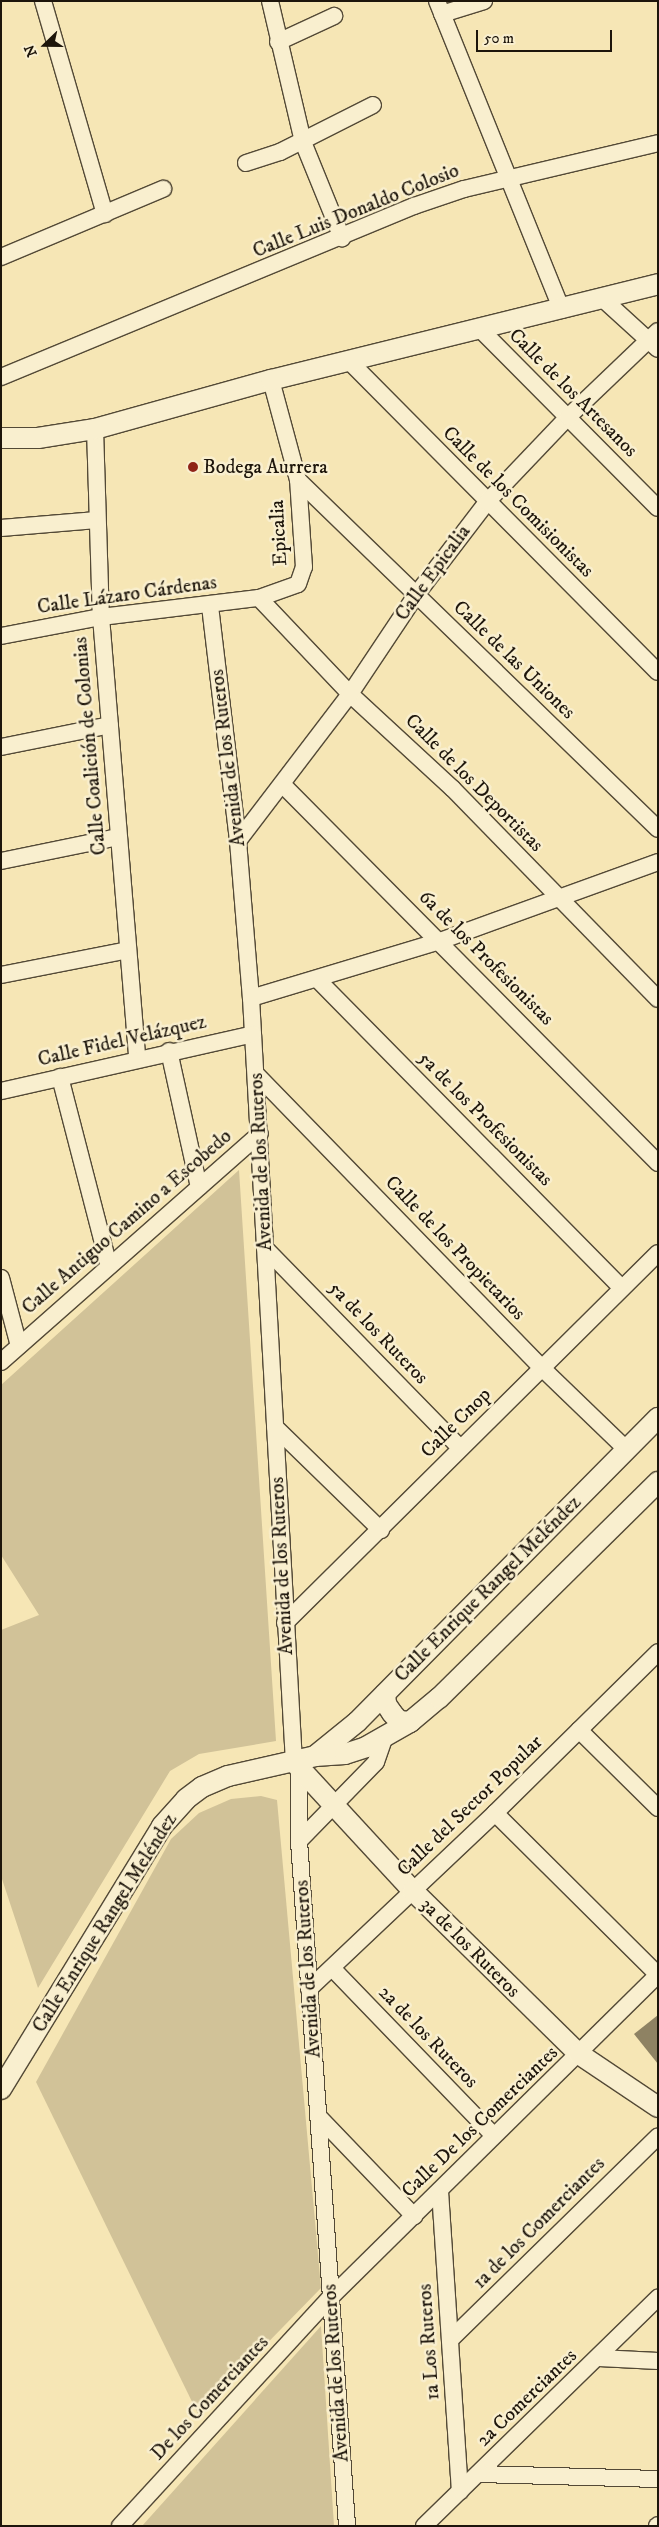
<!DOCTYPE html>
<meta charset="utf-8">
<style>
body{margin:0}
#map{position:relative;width:659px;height:2527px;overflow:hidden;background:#f6e6b5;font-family:"IM FELL DW Pica",serif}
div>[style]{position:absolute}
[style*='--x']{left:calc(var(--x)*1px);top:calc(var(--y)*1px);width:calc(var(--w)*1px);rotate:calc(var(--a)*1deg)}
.green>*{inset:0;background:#d1c298}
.building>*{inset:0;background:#8e8263}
.roads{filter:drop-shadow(1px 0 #534936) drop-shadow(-1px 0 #534936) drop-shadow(0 1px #534936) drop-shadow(0 -1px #534936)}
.minor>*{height:16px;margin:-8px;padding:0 8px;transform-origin:8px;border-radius:8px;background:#f9efcf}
.tertiary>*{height:20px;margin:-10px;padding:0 10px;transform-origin:10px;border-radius:10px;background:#f9efcf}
.dots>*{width:14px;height:14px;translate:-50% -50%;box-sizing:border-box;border:2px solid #f9efcf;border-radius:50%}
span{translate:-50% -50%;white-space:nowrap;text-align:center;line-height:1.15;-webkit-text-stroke:5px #f9efcf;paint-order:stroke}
.street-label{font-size:20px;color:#1d150b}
.poi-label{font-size:20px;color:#1d150b}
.left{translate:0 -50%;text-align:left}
.frame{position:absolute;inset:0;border:2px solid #1d150b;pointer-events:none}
.north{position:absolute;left:20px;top:20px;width:50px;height:50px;-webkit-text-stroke:4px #f9efcf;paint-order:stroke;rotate:248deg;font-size:14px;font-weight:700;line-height:20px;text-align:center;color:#1d150b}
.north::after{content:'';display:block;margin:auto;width:18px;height:22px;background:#1d150b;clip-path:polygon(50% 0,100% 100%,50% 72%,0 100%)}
.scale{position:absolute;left:476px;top:30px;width:136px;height:22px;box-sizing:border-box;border:2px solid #1d150b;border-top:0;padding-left:6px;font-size:15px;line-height:18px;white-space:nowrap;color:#1d150b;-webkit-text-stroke:4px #f9efcf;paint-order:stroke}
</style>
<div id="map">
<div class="green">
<i style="clip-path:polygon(239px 1170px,276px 1741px,199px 1754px,170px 1771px,38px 1988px,1px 1876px,1px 1630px,39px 1615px,1px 1555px,1px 1385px)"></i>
<i style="clip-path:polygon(261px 1796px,277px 1800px,321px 2288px,198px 2414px,36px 2082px,171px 1839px,199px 1813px,231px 1799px)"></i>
<i style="clip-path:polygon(321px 2326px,334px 2526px,142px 2526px)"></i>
</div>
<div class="building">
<i style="clip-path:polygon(658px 2015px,658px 2064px,634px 2034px)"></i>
</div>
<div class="roads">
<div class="minor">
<i style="--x:43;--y:1;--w:222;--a:73.8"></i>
<i style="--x:270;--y:1;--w:145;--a:76.8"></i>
<i style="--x:303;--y:142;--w:104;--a:67.9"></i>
<i style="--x:437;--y:1;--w:333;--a:68"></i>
<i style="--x:442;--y:14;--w:44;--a:-17.2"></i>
<i style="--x:278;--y:42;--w:62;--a:-24.9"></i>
<i style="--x:246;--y:163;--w:36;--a:-18"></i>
<i style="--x:280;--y:152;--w:104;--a:-26.8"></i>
<i style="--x:1;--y:257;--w:176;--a:-22.8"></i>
<i style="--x:603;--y:299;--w:74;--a:42.3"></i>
<i style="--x:480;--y:329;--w:252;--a:45.2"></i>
<i style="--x:349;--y:361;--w:438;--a:45.2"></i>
<i style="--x:1;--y:377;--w:447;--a:-22.5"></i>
<i style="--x:414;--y:206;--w:53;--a:-18.8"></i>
<i style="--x:464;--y:189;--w:199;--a:-13.3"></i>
<i style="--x:95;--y:429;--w:188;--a:88.2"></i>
<i style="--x:101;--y:617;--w:442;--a:85.3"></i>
<i style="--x:298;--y:480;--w:501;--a:44.11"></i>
<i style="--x:1;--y:528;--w:96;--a:-4.8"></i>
<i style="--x:259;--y:598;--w:132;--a:46.5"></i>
<i style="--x:350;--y:694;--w:140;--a:42.7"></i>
<i style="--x:453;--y:789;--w:293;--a:45.7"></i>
<i style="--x:210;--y:606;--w:237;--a:83.2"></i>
<i style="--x:238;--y:841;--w:158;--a:85.3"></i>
<i style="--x:251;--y:998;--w:765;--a:86.78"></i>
<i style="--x:1;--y:636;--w:102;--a:-10.8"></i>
<i style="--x:101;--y:617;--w:159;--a:-6.9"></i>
<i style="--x:259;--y:598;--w:41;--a:-19.7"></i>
<i style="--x:298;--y:584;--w:18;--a:-71"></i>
<i style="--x:304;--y:567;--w:87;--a:-93.9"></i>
<i style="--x:298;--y:480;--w:104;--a:-105.1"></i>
<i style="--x:1;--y:747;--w:111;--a:-11.4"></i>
<i style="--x:282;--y:784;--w:534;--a:45.23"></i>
<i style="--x:238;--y:841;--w:185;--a:-52.7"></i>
<i style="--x:350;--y:694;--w:119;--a:-56.3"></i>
<i style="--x:416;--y:595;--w:117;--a:-52.6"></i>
<i style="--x:487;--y:502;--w:117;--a:-46.4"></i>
<i style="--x:568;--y:417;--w:124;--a:-43.7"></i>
<i style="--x:1;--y:861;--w:119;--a:-11.6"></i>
<i style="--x:1;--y:975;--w:129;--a:-11.1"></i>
<i style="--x:317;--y:979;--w:434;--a:45.4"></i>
<i style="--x:251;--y:998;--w:197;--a:-16.8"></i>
<i style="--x:440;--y:941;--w:232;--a:-19.9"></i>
<i style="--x:169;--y:1051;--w:139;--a:77.6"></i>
<i style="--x:256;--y:1074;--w:410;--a:45.8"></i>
<i style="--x:542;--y:1368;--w:117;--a:44"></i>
<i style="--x:60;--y:1077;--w:195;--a:75.5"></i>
<i style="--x:1;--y:1091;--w:258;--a:-12.7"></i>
<i style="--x:265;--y:1248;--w:279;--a:45.7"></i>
<i style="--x:1;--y:1278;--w:70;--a:75.2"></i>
<i style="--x:1;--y:1362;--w:345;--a:-41.4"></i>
<i style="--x:275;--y:1427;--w:148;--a:44.2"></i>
<i style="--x:285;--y:1623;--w:525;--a:-44.77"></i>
<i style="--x:579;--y:1730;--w:111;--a:44.6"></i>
<i style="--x:299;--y:1770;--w:71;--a:90"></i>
<i style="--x:299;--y:1841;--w:687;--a:85.99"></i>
<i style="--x:495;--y:1813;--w:230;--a:44.8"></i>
<i style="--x:299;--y:1841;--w:110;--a:-45.7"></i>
<i style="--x:376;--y:1762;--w:24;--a:-71"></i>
<i style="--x:332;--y:1968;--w:233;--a:46"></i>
<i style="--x:309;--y:1989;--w:256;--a:-43.4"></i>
<i style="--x:495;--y:1813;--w:229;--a:-44.6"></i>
<i style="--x:318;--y:2116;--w:139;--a:46.2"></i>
<i style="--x:440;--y:2191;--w:301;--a:86.2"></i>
<i style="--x:450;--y:2340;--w:291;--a:-44.4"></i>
<i style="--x:599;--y:2358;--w:59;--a:2.9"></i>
<i style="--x:479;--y:2474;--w:179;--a:1.6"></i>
<i style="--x:120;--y:2526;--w:310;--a:-47.4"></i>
<i style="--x:330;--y:2298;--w:460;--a:-44.6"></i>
<i style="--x:424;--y:2526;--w:327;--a:-44.3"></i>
<i style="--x:657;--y:2526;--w:1;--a:-45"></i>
</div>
<div class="tertiary">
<i style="--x:1;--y:438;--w:37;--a:0"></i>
<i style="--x:38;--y:438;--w:58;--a:-9"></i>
<i style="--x:95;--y:429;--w:183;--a:-15.6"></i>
<i style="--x:271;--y:380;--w:399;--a:-13.9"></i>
<i style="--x:385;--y:1694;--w:10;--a:84"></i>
<i style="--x:386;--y:1704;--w:11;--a:56"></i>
<i style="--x:392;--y:1713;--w:11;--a:49"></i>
<i style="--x:399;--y:1721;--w:11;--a:5"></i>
<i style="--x:315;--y:1756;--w:54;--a:-39"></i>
<i style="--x:357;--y:1722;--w:428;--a:-45.3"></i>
<i style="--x:294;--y:1762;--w:176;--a:47.3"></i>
<i style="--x:413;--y:1891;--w:233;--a:44.5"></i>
<i style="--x:579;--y:2054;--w:95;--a:33.9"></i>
<i style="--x:1;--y:2089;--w:308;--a:-58.5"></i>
<i style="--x:162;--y:1826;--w:36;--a:-48"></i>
<i style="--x:186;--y:1799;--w:20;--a:-37"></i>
<i style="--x:202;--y:1787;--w:28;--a:-23"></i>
<i style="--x:228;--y:1776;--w:89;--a:-12.9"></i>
<i style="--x:315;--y:1756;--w:30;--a:-4"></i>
<i style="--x:345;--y:1754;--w:22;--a:-18"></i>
<i style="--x:366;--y:1747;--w:51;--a:-29.6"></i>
<i style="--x:410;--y:1722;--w:38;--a:-40"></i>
<i style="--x:439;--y:1698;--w:308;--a:-44.6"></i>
</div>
</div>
<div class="dots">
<i style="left:193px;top:467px;background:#8f2418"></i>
</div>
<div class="street-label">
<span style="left:356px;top:211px;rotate:-22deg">Calle Luis Donaldo Colosio</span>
<span style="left:573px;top:393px;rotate:45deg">Calle de los Artesanos</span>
<span style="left:518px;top:502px;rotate:45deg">Calle de los Comisionistas</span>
<span style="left:279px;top:533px;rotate:-93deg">Epicalia</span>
<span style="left:433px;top:573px;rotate:-54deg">Calle Epicalia</span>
<span style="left:127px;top:595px;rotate:-8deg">Calle Lázaro Cárdenas</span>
<span style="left:514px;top:660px;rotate:44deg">Calle de las Uniones</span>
<span style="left:90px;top:746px;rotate:-95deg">Calle Coalición de Colonias</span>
<span style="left:228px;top:758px;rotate:-97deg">Avenida de los Ruteros</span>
<span style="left:474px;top:783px;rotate:45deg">Calle de los Deportistas</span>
<span style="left:486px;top:958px;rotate:45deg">6a de los Profesionistas</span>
<span style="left:122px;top:1041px;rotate:-13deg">Calle Fidel Velázquez</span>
<span style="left:485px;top:1119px;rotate:45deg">5a de los Profesionistas</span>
<span style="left:261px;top:1162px;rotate:-93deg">Avenida de los Ruteros</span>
<span style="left:127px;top:1222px;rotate:-41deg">Calle Antiguo Camino a Escobedo</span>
<span style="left:455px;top:1248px;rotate:46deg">Calle de los Propietarios</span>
<span style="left:378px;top:1333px;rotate:46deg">5a de los Ruteros</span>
<span style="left:456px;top:1423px;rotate:-45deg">Calle Cnop</span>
<span style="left:282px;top:1566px;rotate:-93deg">Avenida de los Ruteros</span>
<span style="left:488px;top:1589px;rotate:-45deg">Calle Enrique Rangel Meléndez</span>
<span style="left:470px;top:1806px;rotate:-44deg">Calle del Sector Popular</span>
<span style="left:105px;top:1923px;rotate:-58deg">Calle Enrique Rangel Meléndez</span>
<span style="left:470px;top:1948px;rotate:45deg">3a de los Ruteros</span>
<span style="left:308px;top:1969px;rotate:-94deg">Avenida de los Ruteros</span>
<span style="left:428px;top:2037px;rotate:46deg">2a de los Ruteros</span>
<span style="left:480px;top:2122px;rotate:-44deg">Calle De los Comerciantes</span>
<span style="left:539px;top:2223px;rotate:-45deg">1a de los Comerciantes</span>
<span style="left:429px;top:2342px;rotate:-94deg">1a Los Ruteros</span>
<span style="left:336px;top:2373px;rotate:-94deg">Avenida de los Ruteros</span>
<span style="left:210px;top:2398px;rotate:-47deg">De los Comerciantes</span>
<span style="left:527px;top:2398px;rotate:-44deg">2a Comerciantes</span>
</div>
<div class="poi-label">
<span class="left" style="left:203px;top:467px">Bodega Aurrera</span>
</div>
<div class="frame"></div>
<div class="north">N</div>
<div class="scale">50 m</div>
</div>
